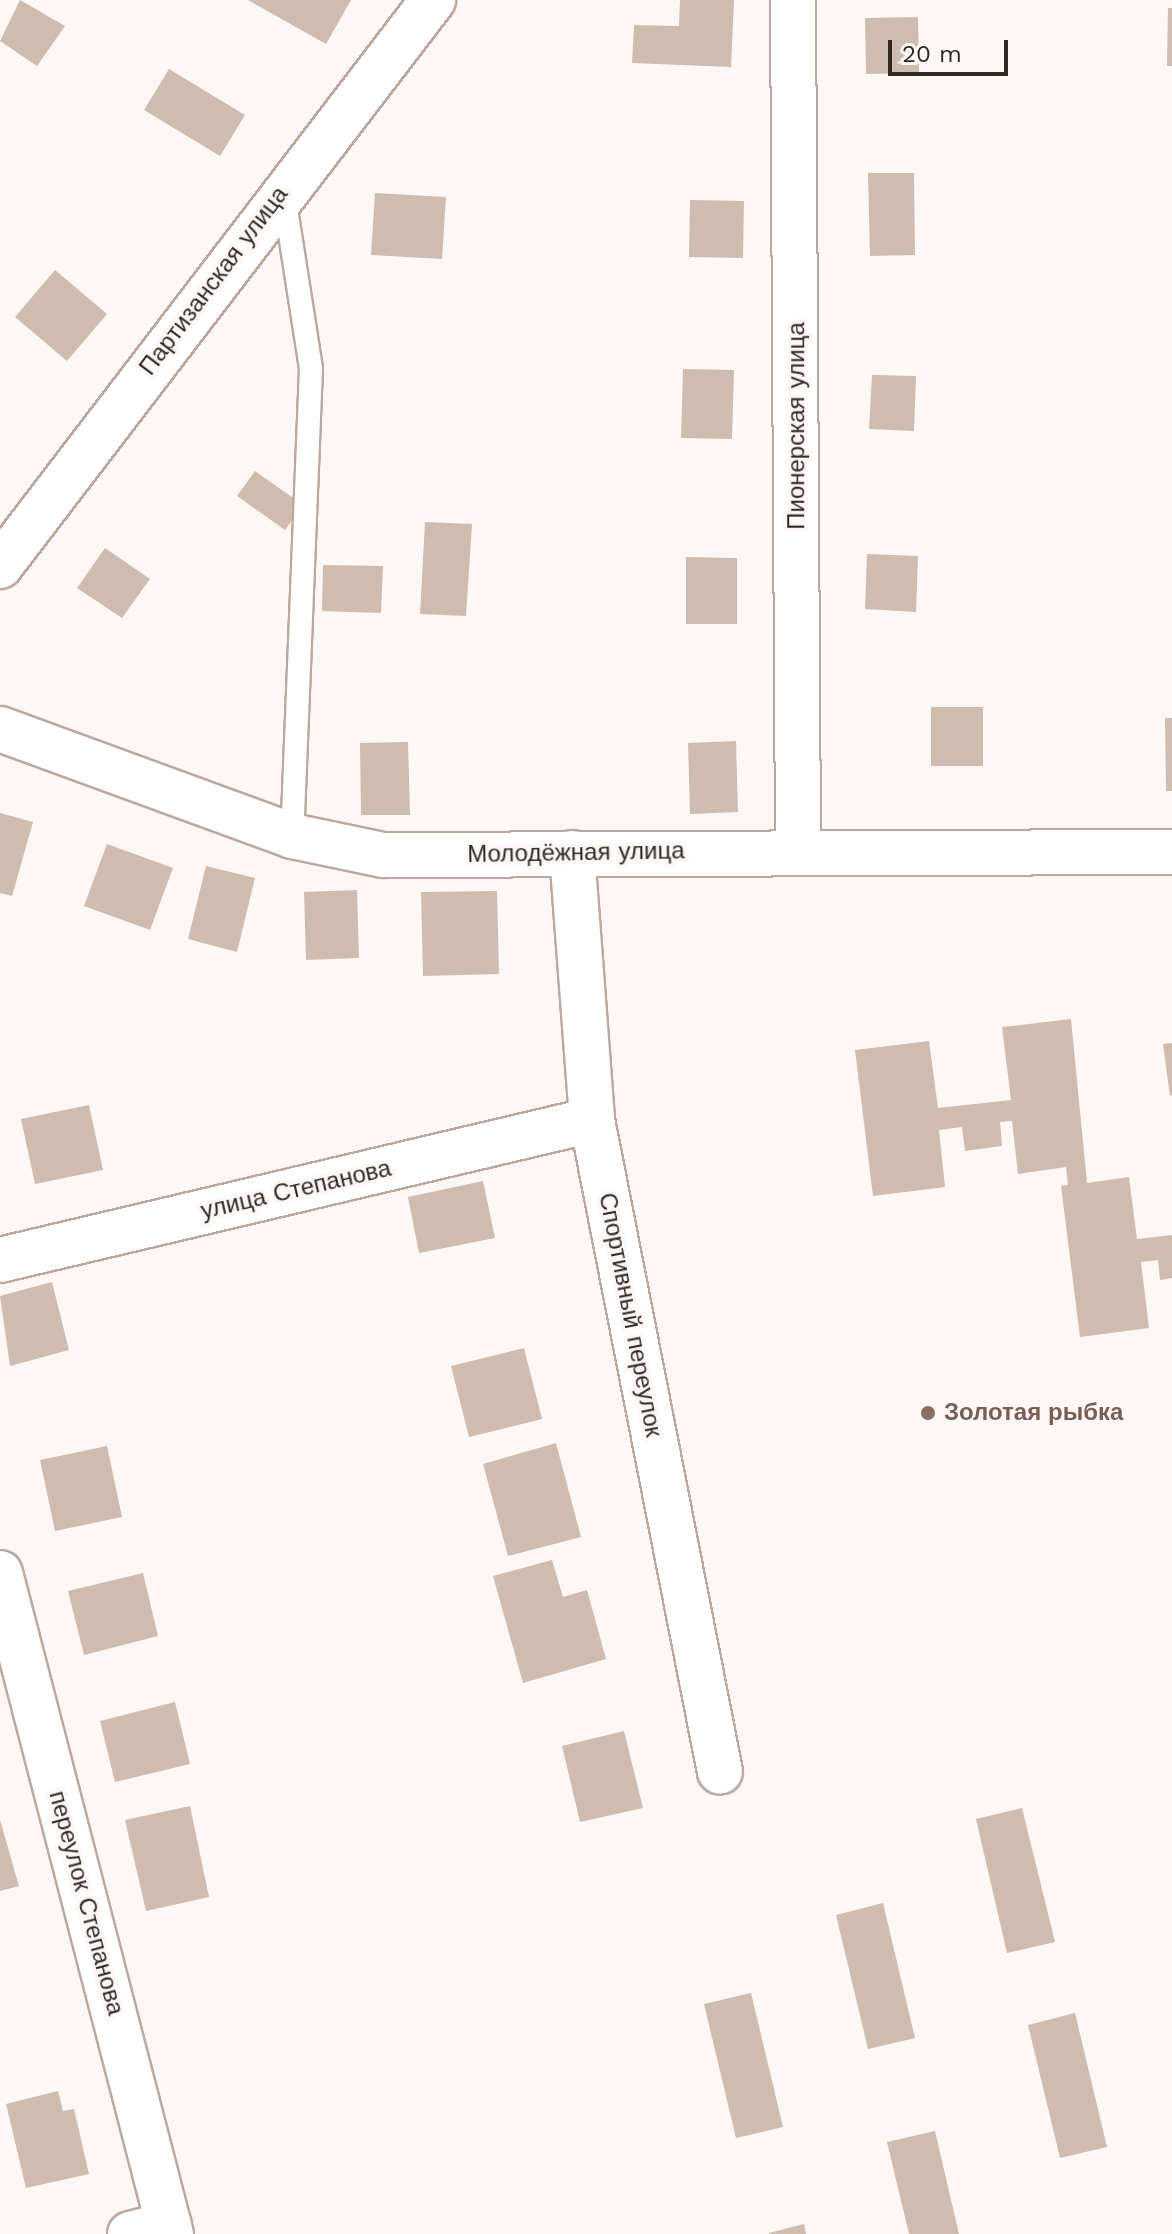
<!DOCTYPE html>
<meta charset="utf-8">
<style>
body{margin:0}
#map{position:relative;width:1172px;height:2234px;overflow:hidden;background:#fdf8f6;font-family:"Work Sans",sans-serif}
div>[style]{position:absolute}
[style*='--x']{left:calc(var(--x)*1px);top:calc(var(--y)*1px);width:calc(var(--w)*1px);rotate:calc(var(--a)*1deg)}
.building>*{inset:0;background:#d0bbaf}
.roads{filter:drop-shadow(2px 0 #bca89c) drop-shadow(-2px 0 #bca89c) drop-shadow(0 2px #bca89c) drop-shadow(0 -2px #bca89c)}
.lane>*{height:22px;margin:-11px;padding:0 11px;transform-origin:11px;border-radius:11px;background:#fff}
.street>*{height:44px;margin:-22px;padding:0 22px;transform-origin:22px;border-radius:22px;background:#fff}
.dots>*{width:22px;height:22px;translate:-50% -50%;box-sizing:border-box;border:4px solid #fdf8f6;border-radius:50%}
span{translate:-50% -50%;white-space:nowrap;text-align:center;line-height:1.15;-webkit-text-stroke:8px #fdf8f6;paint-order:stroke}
.street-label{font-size:24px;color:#302823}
.education-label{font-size:24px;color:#785e54;font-weight:700}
.left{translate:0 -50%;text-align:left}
.scale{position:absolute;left:888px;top:40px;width:120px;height:36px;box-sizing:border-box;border:4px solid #302823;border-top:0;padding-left:10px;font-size:24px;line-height:28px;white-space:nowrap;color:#302823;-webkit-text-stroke:6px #fdf8f6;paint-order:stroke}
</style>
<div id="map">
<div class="building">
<i style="clip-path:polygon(20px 0,65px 26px,37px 66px,0 41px)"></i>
<i style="clip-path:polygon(248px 0,351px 0,326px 44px)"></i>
<i style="clip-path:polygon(680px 0,734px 0,731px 67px,632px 63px,634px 25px,679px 26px)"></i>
<i style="clip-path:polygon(1168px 8px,1172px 8px,1172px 66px,1167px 66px)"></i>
<i style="clip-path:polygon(918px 17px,919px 73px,866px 74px,865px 18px)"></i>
<i style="clip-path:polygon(169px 69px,245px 115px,220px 156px,144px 110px)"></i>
<i style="clip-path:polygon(868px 173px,914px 173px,915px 255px,870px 256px)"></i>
<i style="clip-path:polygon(375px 193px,446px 197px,442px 259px,371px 255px)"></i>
<i style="clip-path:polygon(690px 200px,744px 201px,743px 258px,689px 257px)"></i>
<i style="clip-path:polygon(55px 270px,107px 314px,67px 361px,15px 317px)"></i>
<i style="clip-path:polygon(683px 369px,734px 370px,732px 439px,681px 438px)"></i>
<i style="clip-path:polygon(872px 375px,916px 376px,914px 431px,869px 429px)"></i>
<i style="clip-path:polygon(255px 471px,303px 505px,285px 530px,237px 496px)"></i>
<i style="clip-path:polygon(425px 522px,472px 524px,466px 616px,420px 614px)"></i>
<i style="clip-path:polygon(105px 548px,150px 579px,122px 618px,77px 588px)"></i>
<i style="clip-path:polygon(867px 554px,918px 556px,916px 612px,865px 609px)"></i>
<i style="clip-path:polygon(686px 557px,737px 558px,737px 624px,686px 624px)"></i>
<i style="clip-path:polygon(323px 565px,383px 566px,381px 613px,322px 611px)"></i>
<i style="clip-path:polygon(931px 707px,983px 707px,983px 766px,931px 766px)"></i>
<i style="clip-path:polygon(1165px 718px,1172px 718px,1172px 791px,1166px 791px)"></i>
<i style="clip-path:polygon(736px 741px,738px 812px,690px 814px,688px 743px)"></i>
<i style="clip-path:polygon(408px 742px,410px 815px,361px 815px,360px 743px)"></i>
<i style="clip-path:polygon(0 813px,33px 822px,12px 896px,0 893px)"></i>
<i style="clip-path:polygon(107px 844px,173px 868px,150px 930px,84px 906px)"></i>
<i style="clip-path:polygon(206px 866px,255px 878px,237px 952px,188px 939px)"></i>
<i style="clip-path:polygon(357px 890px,359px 958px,306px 960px,304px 892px)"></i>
<i style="clip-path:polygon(497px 891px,499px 974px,423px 976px,421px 892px)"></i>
<i style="clip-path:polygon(1071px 1019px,1087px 1183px,1129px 1177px,1137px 1239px,1172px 1235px,1172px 1278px,1160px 1280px,1158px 1260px,1141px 1262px,1149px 1328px,1080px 1337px,1061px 1186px,1068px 1185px,1066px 1167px,1018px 1174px,1012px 1121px,1000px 1122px,1002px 1146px,965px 1151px,962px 1127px,939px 1130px,945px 1187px,873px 1196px,855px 1050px,929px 1041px,938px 1108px,1011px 1100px,1002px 1027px)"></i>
<i style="clip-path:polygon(1172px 1043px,1172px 1095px,1170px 1096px,1163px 1044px)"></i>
<i style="clip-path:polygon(89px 1105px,103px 1170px,35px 1184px,21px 1119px)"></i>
<i style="clip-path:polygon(483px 1181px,495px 1238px,419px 1253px,408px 1197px)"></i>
<i style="clip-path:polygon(52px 1282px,69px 1350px,10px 1366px,0 1296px)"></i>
<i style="clip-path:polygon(524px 1348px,542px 1419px,469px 1437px,451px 1366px)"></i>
<i style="clip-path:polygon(556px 1443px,581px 1537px,508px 1556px,483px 1464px)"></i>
<i style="clip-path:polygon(107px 1446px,122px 1517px,55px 1531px,40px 1460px)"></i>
<i style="clip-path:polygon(552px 1560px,563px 1597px,587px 1590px,606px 1659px,523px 1683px,493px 1576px)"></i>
<i style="clip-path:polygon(143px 1573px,158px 1636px,84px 1655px,68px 1591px)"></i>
<i style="clip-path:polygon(175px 1702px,190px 1764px,115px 1782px,100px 1721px)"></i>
<i style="clip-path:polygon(624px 1731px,643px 1808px,580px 1822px,562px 1746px)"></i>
<i style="clip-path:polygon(190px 1806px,209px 1897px,146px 1911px,125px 1820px)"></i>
<i style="clip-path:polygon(1022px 1808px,1055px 1942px,1007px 1953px,976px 1819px)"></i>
<i style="clip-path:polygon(0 1820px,19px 1886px,0 1891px)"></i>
<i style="clip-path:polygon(883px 1903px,915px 2038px,868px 2049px,836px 1915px)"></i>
<i style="clip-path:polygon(751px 1993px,783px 2127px,736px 2138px,704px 2004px)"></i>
<i style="clip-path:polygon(1075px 2013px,1107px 2147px,1060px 2158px,1028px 2025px)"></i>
<i style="clip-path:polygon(58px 2091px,63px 2111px,74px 2109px,89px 2174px,26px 2188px,6px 2104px)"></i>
<i style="clip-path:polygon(935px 2131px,959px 2234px,909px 2234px,887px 2142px)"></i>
<i style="clip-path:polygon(804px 2224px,806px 2234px,769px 2234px,769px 2233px)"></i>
</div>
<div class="roads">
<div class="lane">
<i style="--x:284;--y:196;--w:174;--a:81.1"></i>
<i style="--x:311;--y:368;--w:468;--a:92.3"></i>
</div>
<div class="street">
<i style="--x:793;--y:0;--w:851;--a:89.66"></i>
<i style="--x:0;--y:566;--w:713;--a:-52.58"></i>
<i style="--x:0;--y:729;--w:311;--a:20.1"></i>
<i style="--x:292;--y:836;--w:93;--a:11.8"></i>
<i style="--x:383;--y:855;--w:789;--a:-0.22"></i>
<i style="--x:572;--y:853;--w:268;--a:85.7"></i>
<i style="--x:592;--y:1120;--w:664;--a:78.89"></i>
<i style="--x:0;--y:1260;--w:608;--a:-13.31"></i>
<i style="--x:0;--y:1573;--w:683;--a:75.5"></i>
<i style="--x:130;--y:2234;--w:40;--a:-14.4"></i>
</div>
</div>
<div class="dots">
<i style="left:928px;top:1413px;background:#8d6e63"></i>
</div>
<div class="street-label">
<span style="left:214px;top:281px;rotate:-53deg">Партизанская улица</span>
<span style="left:797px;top:426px;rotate:-90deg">Пионерская улица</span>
<span style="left:576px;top:853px;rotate:-1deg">Молодёжная улица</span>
<span style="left:296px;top:1190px;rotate:-13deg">улица Степанова</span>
<span style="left:630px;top:1315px;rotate:79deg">Спортивный переулок</span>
<span style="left:86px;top:1903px;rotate:75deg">переулок Степанова</span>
</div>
<div class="education-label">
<span class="left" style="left:944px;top:1413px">Золотая рыбка</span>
</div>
<div class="scale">20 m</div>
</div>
